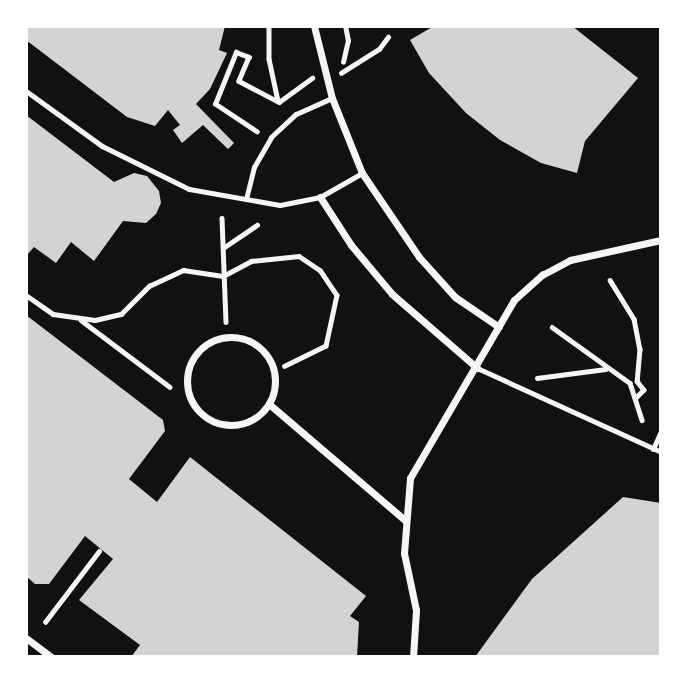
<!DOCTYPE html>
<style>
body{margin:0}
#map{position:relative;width:687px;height:683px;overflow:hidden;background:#111;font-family:"Asap Condensed",sans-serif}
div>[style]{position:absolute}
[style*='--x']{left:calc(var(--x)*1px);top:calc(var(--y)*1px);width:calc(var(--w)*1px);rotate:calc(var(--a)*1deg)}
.building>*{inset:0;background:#d3d3d3}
.path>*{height:4.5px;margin:-2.25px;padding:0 2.25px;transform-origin:2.25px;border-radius:2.25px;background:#f5f5f5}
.service>*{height:5px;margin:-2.5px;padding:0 2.5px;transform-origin:2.5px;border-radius:2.5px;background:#f5f5f5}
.minor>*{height:7px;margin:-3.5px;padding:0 3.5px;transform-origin:3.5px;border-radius:3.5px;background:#f5f5f5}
.minor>.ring{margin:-3.5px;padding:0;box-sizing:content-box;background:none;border:7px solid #f5f5f5;border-radius:50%}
span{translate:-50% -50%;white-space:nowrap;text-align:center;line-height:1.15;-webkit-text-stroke:6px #fff;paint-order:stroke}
.frame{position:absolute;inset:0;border:28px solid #fff;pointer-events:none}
</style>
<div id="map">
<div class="building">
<i style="clip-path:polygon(26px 26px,225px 26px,219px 50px,227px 53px,210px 89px,196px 104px,234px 143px,228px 149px,203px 125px,182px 143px,173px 130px,180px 125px,168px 110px,155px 126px,127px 117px,26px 40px)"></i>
<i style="clip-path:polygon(434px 26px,572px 26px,638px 78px,585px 141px,577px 173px,541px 163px,500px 140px,466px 113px,429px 73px,410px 40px)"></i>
<i style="clip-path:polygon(26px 115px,114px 182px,134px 173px,147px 176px,159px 191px,161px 203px,156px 214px,146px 223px,123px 221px,94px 261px,71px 242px,56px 263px,34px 247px,26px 256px)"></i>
<i style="clip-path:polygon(26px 315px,163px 420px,165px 431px,129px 479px,157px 502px,190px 457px,366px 596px,350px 616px,359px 622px,357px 657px,131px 657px,140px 645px,79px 600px,113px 559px,85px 536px,49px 584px,35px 584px,26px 576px)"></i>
<i style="clip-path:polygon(623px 497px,661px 503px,661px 657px,475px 657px,532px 579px)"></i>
</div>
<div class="path">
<i style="--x:269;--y:26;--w:33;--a:90"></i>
<i style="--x:269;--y:59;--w:43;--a:77.9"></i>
<i style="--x:343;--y:62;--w:22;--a:-77"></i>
<i style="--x:348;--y:41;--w:15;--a:-101"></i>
<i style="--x:341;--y:73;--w:45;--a:-32.3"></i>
<i style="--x:379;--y:49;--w:15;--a:-53"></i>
<i style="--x:279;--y:102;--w:41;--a:-36"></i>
<i style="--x:257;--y:132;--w:50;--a:-146.3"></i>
<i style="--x:215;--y:104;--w:56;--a:-68"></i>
<i style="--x:236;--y:52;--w:14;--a:21"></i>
<i style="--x:249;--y:57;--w:26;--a:113"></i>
<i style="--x:239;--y:81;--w:45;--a:27.7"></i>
<i style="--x:222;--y:218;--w:104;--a:87.8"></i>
<i style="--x:223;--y:248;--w:41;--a:-34.1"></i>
<i style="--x:610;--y:280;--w:46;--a:58.4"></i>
<i style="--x:634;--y:319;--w:31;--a:79"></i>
<i style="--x:640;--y:349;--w:32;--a:95"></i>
<i style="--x:637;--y:381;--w:11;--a:52"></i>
<i style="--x:644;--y:390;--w:11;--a:135"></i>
<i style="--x:26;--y:295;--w:33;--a:35"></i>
<i style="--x:53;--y:314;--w:42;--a:8.1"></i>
<i style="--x:95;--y:320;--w:27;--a:-13"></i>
<i style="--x:121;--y:314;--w:40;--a:-45"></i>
<i style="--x:149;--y:286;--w:38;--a:-25"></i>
<i style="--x:183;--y:270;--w:40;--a:8.5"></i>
<i style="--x:223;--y:276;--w:32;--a:-28"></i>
<i style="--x:251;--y:261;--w:48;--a:-5.9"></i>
<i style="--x:299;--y:256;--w:25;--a:34"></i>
<i style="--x:320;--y:270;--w:30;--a:56"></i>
<i style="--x:337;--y:295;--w:52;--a:102.2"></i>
<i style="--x:326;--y:346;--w:46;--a:154"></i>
<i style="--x:81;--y:320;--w:111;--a:37"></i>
<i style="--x:552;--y:327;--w:96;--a:35.7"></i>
<i style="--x:630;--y:383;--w:39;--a:72"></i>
<i style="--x:537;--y:378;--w:69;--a:-7.5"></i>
<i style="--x:45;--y:622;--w:89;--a:-52.7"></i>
</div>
<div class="service">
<i style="--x:26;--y:91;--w:94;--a:35.9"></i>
<i style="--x:102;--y:146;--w:97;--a:26.3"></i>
<i style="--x:189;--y:189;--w:92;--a:10"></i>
<i style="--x:280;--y:205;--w:41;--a:-11.3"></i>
<i style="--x:320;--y:197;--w:48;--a:-29.7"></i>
<i style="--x:246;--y:199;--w:33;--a:-76"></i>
<i style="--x:254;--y:167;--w:34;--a:-60"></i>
<i style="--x:271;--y:137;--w:34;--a:-43"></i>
<i style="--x:296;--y:114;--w:39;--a:-24"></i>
<i style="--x:477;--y:368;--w:202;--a:24.5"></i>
<i style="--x:653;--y:449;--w:20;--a:-66"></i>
</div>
<div class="minor">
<i style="--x:314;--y:26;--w:74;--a:76"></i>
<i style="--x:332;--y:98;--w:81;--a:68.2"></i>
<i style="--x:362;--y:173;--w:102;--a:55.8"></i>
<i style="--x:419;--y:257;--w:54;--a:48"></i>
<i style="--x:455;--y:297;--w:53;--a:34.3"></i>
<i style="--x:320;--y:197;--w:57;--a:57.1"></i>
<i style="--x:351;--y:245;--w:64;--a:50.1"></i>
<i style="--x:392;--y:294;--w:113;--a:41"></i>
<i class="ring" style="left:187px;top:337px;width:81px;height:81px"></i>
<i style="--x:269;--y:404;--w:179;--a:40.5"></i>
<i style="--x:26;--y:638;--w:31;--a:37"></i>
<i style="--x:413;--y:657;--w:47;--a:-86.3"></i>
<i style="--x:416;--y:610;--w:58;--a:-101.9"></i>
<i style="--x:404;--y:553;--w:75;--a:-85.4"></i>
<i style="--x:410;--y:478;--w:206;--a:-59.7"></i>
<i style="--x:514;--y:300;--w:38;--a:-42"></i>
<i style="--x:542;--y:275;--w:32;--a:-28"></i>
<i style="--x:570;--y:260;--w:93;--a:-12.4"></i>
</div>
<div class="frame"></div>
</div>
